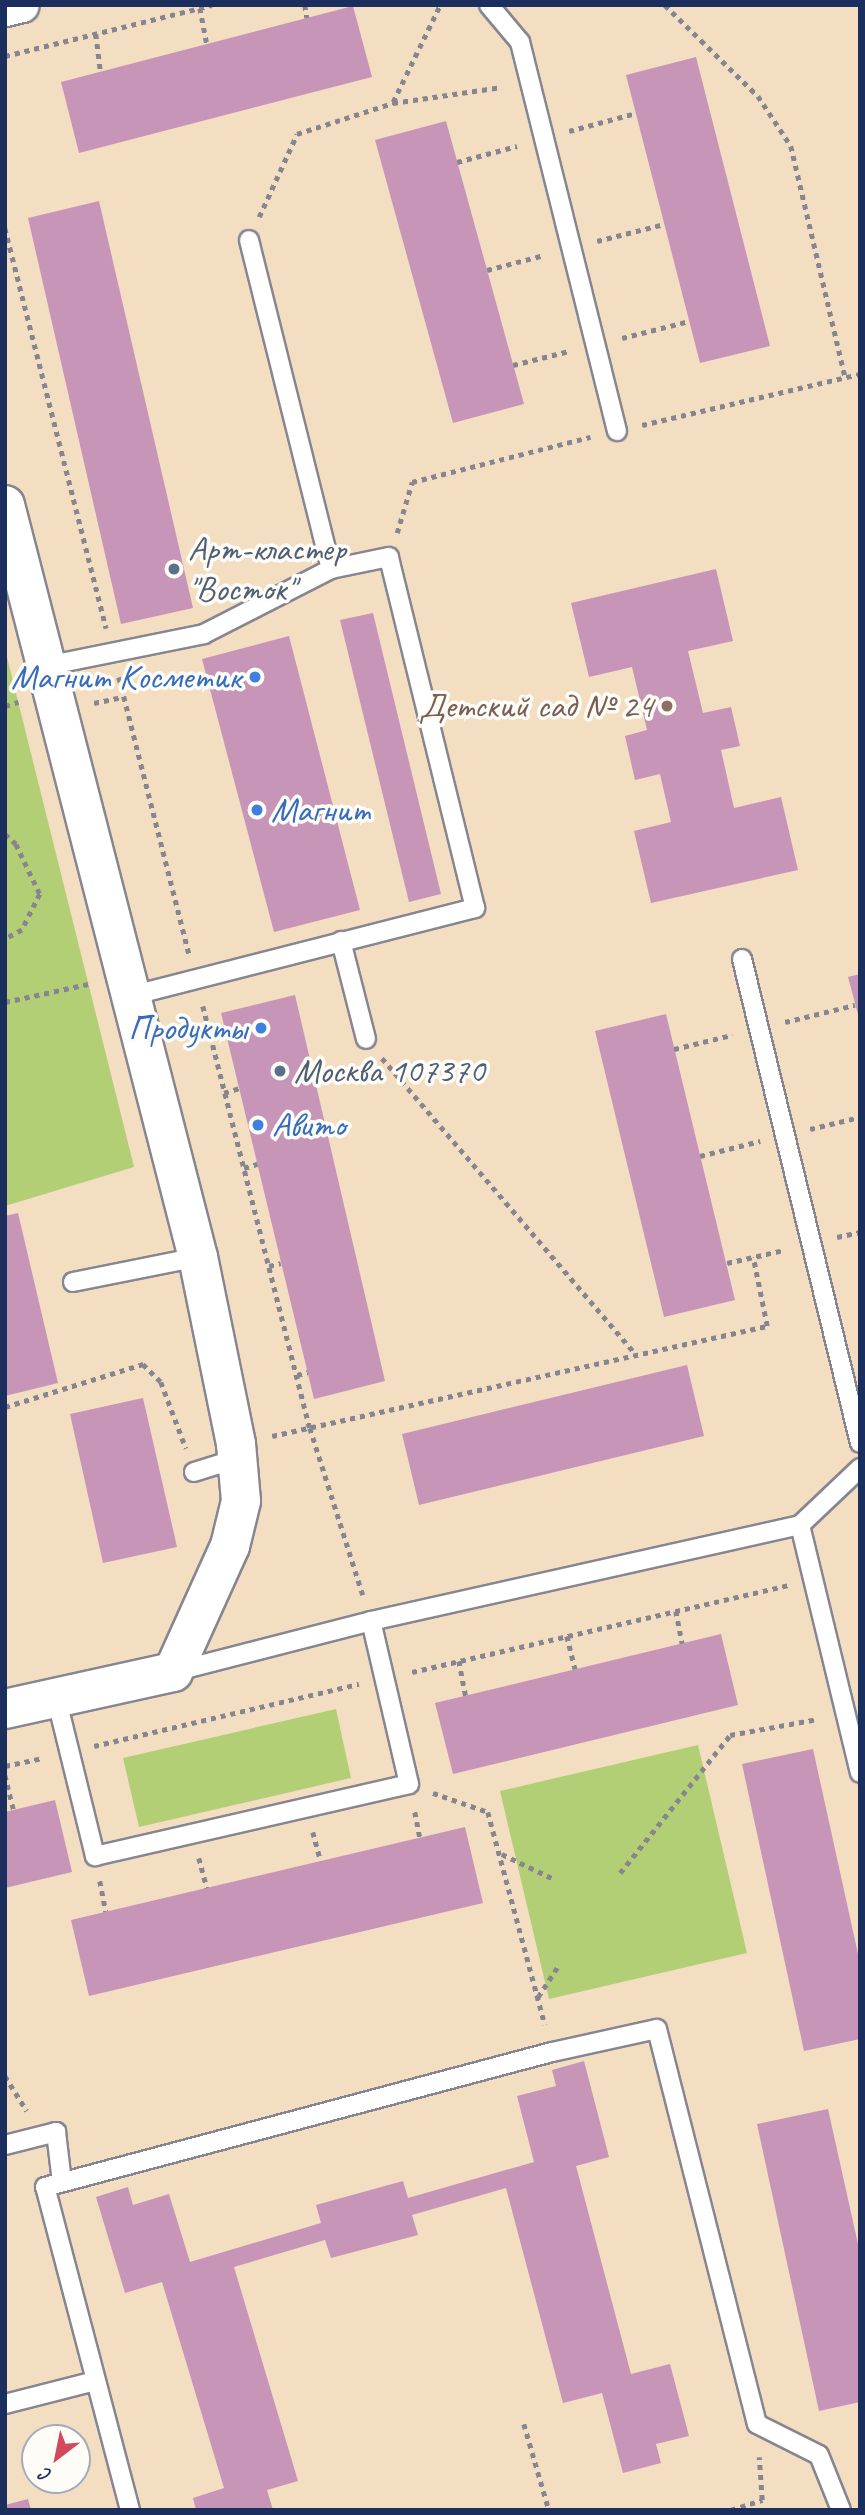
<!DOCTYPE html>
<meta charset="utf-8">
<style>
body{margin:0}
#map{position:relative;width:865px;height:2515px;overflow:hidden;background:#f3dec2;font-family:Caveat,sans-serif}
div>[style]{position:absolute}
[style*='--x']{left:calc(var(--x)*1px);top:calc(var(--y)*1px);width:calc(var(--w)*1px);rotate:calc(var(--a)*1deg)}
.green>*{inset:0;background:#b2cf75}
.building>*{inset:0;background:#c795b8}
.path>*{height:4.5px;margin-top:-2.25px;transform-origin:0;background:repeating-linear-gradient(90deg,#878690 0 5px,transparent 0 10px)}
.roads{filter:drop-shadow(2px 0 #878690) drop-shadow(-2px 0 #878690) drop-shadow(0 2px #878690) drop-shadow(0 -2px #878690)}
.lane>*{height:18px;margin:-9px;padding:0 9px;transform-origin:9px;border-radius:9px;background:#fff}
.street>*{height:33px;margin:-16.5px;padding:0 16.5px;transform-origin:16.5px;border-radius:16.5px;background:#fff}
.secondary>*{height:38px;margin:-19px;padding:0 19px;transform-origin:19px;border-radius:19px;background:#fff}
.dots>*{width:19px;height:19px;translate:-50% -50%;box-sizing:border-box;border:4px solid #fdfcf7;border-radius:50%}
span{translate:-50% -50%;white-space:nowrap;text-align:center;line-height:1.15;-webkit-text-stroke:7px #fdfcf7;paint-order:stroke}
.service-label{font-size:35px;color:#4e5e75}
.left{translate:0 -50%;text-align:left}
.shop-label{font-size:35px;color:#366cbe}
.right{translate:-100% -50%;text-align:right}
.education-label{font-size:35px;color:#785e54}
.frame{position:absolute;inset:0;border:7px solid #1b2f5e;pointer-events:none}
.north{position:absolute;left:21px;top:2424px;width:70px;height:70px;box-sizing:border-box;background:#fdfcf7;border:2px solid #a3aaba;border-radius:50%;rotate:212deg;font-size:19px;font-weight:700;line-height:28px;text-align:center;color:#1b2f5e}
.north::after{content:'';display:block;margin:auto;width:24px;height:32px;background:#d1495b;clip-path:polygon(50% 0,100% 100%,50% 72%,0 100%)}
</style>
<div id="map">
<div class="green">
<i style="clip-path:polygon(5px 649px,134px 1167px,5px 1206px)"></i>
<i style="clip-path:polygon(336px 1709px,351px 1778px,139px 1827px,123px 1758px)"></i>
<i style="clip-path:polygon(698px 1745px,747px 1953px,549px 1999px,500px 1791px)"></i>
</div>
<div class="building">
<i style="clip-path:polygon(353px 6px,372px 77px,79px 153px,61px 82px)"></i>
<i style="clip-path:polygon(696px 57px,770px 346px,700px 363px,626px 75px)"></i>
<i style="clip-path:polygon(446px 121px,524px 404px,453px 423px,375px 140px)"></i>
<i style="clip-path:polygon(99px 201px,193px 608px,121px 624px,28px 218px)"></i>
<i style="clip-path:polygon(716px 569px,733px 641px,688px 651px,703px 713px,731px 707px,740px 746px,721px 750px,734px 808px,781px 797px,798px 870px,651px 903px,634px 831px,671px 822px,660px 774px,635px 780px,625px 736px,647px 730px,632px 667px,589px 677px,571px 603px)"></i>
<i style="clip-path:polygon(373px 613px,441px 894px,409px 902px,340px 620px)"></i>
<i style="clip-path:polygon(289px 636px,360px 910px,274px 932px,202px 659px)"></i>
<i style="clip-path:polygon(860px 974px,860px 1018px,859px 1018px,848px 977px)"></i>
<i style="clip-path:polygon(295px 995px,385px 1381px,314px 1399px,221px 1013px)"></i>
<i style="clip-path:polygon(666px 1014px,735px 1300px,664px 1317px,595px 1031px)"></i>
<i style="clip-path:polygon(18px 1213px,58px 1383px,5px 1396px,5px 1216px)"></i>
<i style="clip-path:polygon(687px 1365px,704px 1436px,419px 1505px,402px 1434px)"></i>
<i style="clip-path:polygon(143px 1398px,177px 1547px,103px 1563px,70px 1414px)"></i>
<i style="clip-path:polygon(721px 1634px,738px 1705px,453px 1774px,435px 1703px)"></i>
<i style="clip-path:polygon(813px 1749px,860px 1963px,860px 2039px,804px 2051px,742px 1764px)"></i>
<i style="clip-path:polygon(55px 1800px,72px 1872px,5px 1888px,5px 1812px)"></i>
<i style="clip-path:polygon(465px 1827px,483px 1903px,89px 1996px,71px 1920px)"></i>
<i style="clip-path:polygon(584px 2061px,609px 2157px,576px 2166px,631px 2374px,670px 2364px,689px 2436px,656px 2444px,661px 2463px,623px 2473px,602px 2393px,563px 2403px,506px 2188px,412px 2215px,418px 2235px,331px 2258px,325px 2240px,234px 2267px,298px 2481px,267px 2490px,273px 2510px,196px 2510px,193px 2498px,224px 2488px,162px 2282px,125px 2293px,96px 2197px,128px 2187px,133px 2205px,169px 2194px,190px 2262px,321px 2223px,316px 2205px,403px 2181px,408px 2198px,534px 2162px,517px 2096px,556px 2086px,552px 2070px)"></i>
<i style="clip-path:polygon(828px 2109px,860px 2253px,860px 2402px,819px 2411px,757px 2124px)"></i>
<i style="clip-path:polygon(28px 2499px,31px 2510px,5px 2510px,5px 2505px)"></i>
</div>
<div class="path">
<i style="--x:305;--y:5;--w:13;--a:81"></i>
<i style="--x:665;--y:5;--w:130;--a:44.4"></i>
<i style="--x:758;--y:96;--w:60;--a:56.6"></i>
<i style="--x:791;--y:146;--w:236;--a:76.8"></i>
<i style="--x:200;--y:8;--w:37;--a:79"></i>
<i style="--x:96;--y:34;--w:38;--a:83"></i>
<i style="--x:5;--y:56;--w:213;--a:-13.8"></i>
<i style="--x:393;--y:102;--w:108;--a:-64.1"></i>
<i style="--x:569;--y:131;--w:69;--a:-15"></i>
<i style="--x:457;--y:162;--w:62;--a:-14.9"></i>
<i style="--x:259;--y:217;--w:91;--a:-65.4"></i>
<i style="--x:297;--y:134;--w:101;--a:-17.9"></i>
<i style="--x:393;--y:103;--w:110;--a:-8.4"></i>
<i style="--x:5;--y:228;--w:413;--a:75.8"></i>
<i style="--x:597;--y:241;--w:69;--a:-14.2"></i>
<i style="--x:487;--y:270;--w:59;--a:-14.7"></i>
<i style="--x:622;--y:338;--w:69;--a:-14.2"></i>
<i style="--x:513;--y:365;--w:58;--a:-14"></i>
<i style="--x:642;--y:425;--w:224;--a:-13.2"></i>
<i style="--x:397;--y:533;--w:53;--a:-73.6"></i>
<i style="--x:412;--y:482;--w:184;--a:-14.2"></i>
<i style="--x:119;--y:677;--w:285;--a:75.8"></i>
<i style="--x:94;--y:703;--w:30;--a:-12"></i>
<i style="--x:5;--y:706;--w:14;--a:-17"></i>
<i style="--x:5;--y:834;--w:15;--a:42"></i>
<i style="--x:16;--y:844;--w:55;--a:64.4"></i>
<i style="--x:40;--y:894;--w:40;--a:116.6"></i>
<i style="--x:22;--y:930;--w:19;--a:152"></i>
<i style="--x:5;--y:1002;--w:85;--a:-12.2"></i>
<i style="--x:203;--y:1006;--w:435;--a:75.8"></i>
<i style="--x:310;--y:1428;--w:175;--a:72.4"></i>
<i style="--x:785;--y:1022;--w:72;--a:-13.7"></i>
<i style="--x:674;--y:1049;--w:60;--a:-13.6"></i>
<i style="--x:382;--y:1058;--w:391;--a:49.4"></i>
<i style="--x:224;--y:1093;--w:16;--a:-18"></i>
<i style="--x:810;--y:1129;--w:51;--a:-13.5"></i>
<i style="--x:700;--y:1156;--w:62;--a:-14"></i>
<i style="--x:244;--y:1168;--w:14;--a:-17"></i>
<i style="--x:837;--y:1237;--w:24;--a:-12"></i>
<i style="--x:727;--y:1263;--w:58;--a:-12.8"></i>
<i style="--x:269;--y:1266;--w:12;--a:-14"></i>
<i style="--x:297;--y:1375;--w:11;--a:-15"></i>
<i style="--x:5;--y:1407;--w:145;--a:-17.3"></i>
<i style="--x:143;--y:1364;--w:25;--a:45"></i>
<i style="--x:161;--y:1382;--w:71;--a:69.3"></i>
<i style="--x:272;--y:1436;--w:507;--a:-12.53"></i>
<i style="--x:767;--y:1326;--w:70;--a:-101.5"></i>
<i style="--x:676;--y:1611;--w:33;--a:79"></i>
<i style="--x:567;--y:1636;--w:34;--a:76"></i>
<i style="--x:459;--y:1661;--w:36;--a:79"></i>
<i style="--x:412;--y:1672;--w:386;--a:-13"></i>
<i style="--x:94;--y:1746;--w:272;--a:-13.2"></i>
<i style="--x:5;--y:1766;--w:38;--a:-12"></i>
<i style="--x:5;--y:1775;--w:36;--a:76"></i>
<i style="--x:433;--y:1793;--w:58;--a:19.1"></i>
<i style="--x:488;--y:1812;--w:220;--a:75"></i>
<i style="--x:415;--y:1812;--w:26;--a:79"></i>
<i style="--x:313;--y:1832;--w:30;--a:75"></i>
<i style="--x:502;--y:1854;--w:58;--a:25.7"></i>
<i style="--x:199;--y:1858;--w:31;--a:75"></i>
<i style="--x:620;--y:1873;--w:176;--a:-51.4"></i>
<i style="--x:730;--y:1735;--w:89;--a:-10.3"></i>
<i style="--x:100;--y:1881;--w:31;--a:79"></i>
<i style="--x:538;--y:1997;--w:38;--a:-57"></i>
<i style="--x:5;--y:2076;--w:41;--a:57.8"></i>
<i style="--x:524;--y:2424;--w:90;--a:73.8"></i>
<i style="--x:731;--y:2510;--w:33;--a:-18"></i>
<i style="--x:762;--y:2500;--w:43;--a:-94"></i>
</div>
<div class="roads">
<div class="lane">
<i style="--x:489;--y:5;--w:48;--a:50"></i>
<i style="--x:520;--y:42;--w:401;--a:76"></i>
<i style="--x:46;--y:666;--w:161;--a:-11.4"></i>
<i style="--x:204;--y:634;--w:143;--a:-27.1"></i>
<i style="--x:341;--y:941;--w:101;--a:75.7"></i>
<i style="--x:742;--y:959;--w:498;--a:76.3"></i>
<i style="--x:134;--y:995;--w:352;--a:-14.3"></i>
<i style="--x:475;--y:908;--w:361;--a:-103.8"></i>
<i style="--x:389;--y:557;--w:59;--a:168.3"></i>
<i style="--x:331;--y:569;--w:339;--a:-104"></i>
<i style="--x:73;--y:1282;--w:127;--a:-11.3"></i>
<i style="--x:194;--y:1472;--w:47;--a:-17.3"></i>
<i style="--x:800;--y:1525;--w:255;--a:76.4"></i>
<i style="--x:173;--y:1672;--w:204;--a:-14.4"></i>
<i style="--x:371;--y:1621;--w:440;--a:-12.6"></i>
<i style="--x:800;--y:1525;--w:83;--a:-43.5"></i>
<i style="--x:56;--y:1697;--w:164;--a:76.2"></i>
<i style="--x:95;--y:1856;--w:322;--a:-12.9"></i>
<i style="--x:409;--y:1784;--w:167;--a:-103.1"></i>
<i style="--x:5;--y:2145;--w:53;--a:-14.3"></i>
<i style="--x:56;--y:2132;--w:50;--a:83.2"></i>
<i style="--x:5;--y:2404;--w:93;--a:-14.3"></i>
<i style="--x:130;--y:2510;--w:334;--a:-104.7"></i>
<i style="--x:45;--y:2187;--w:525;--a:-14.91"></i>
<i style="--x:552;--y:2052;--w:107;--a:-12.4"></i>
<i style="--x:657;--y:2029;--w:407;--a:75.8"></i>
<i style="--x:757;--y:2424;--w:69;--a:26.6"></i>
<i style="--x:819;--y:2455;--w:59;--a:68.2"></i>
</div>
<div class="street">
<i style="--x:5;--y:9;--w:17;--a:-13"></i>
</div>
<div class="secondary">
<i style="--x:5;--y:505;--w:776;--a:75.61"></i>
<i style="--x:198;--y:1257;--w:191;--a:78.5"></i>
<i style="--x:236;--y:1444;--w:57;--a:85"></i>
<i style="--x:241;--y:1501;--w:46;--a:103.7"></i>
<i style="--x:230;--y:1546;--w:138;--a:114.3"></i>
<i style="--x:173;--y:1672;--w:172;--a:167.6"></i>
</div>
</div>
<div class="dots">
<i style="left:174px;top:569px;background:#5c6f8a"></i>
<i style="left:255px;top:677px;background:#3f7fe0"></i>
<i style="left:667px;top:706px;background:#8d6e63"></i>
<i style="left:257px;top:810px;background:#3f7fe0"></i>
<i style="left:261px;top:1028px;background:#3f7fe0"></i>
<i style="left:280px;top:1071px;background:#5c6f8a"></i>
<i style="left:258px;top:1125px;background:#3f7fe0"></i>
</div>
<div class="service-label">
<span class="left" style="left:188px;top:569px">Арт-кластер<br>"Восток"</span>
<span class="left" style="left:294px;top:1071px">Москва 107370</span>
</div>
<div class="shop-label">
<span class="right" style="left:241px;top:677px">Магнит Косметик</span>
<span class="left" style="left:271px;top:810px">Магнит</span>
<span class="right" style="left:247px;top:1028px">Продукты</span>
<span class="left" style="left:272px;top:1125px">Авито</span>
</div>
<div class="education-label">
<span class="right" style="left:653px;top:706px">Детский сад № 24</span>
</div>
<div class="frame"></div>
<div class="north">С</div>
</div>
